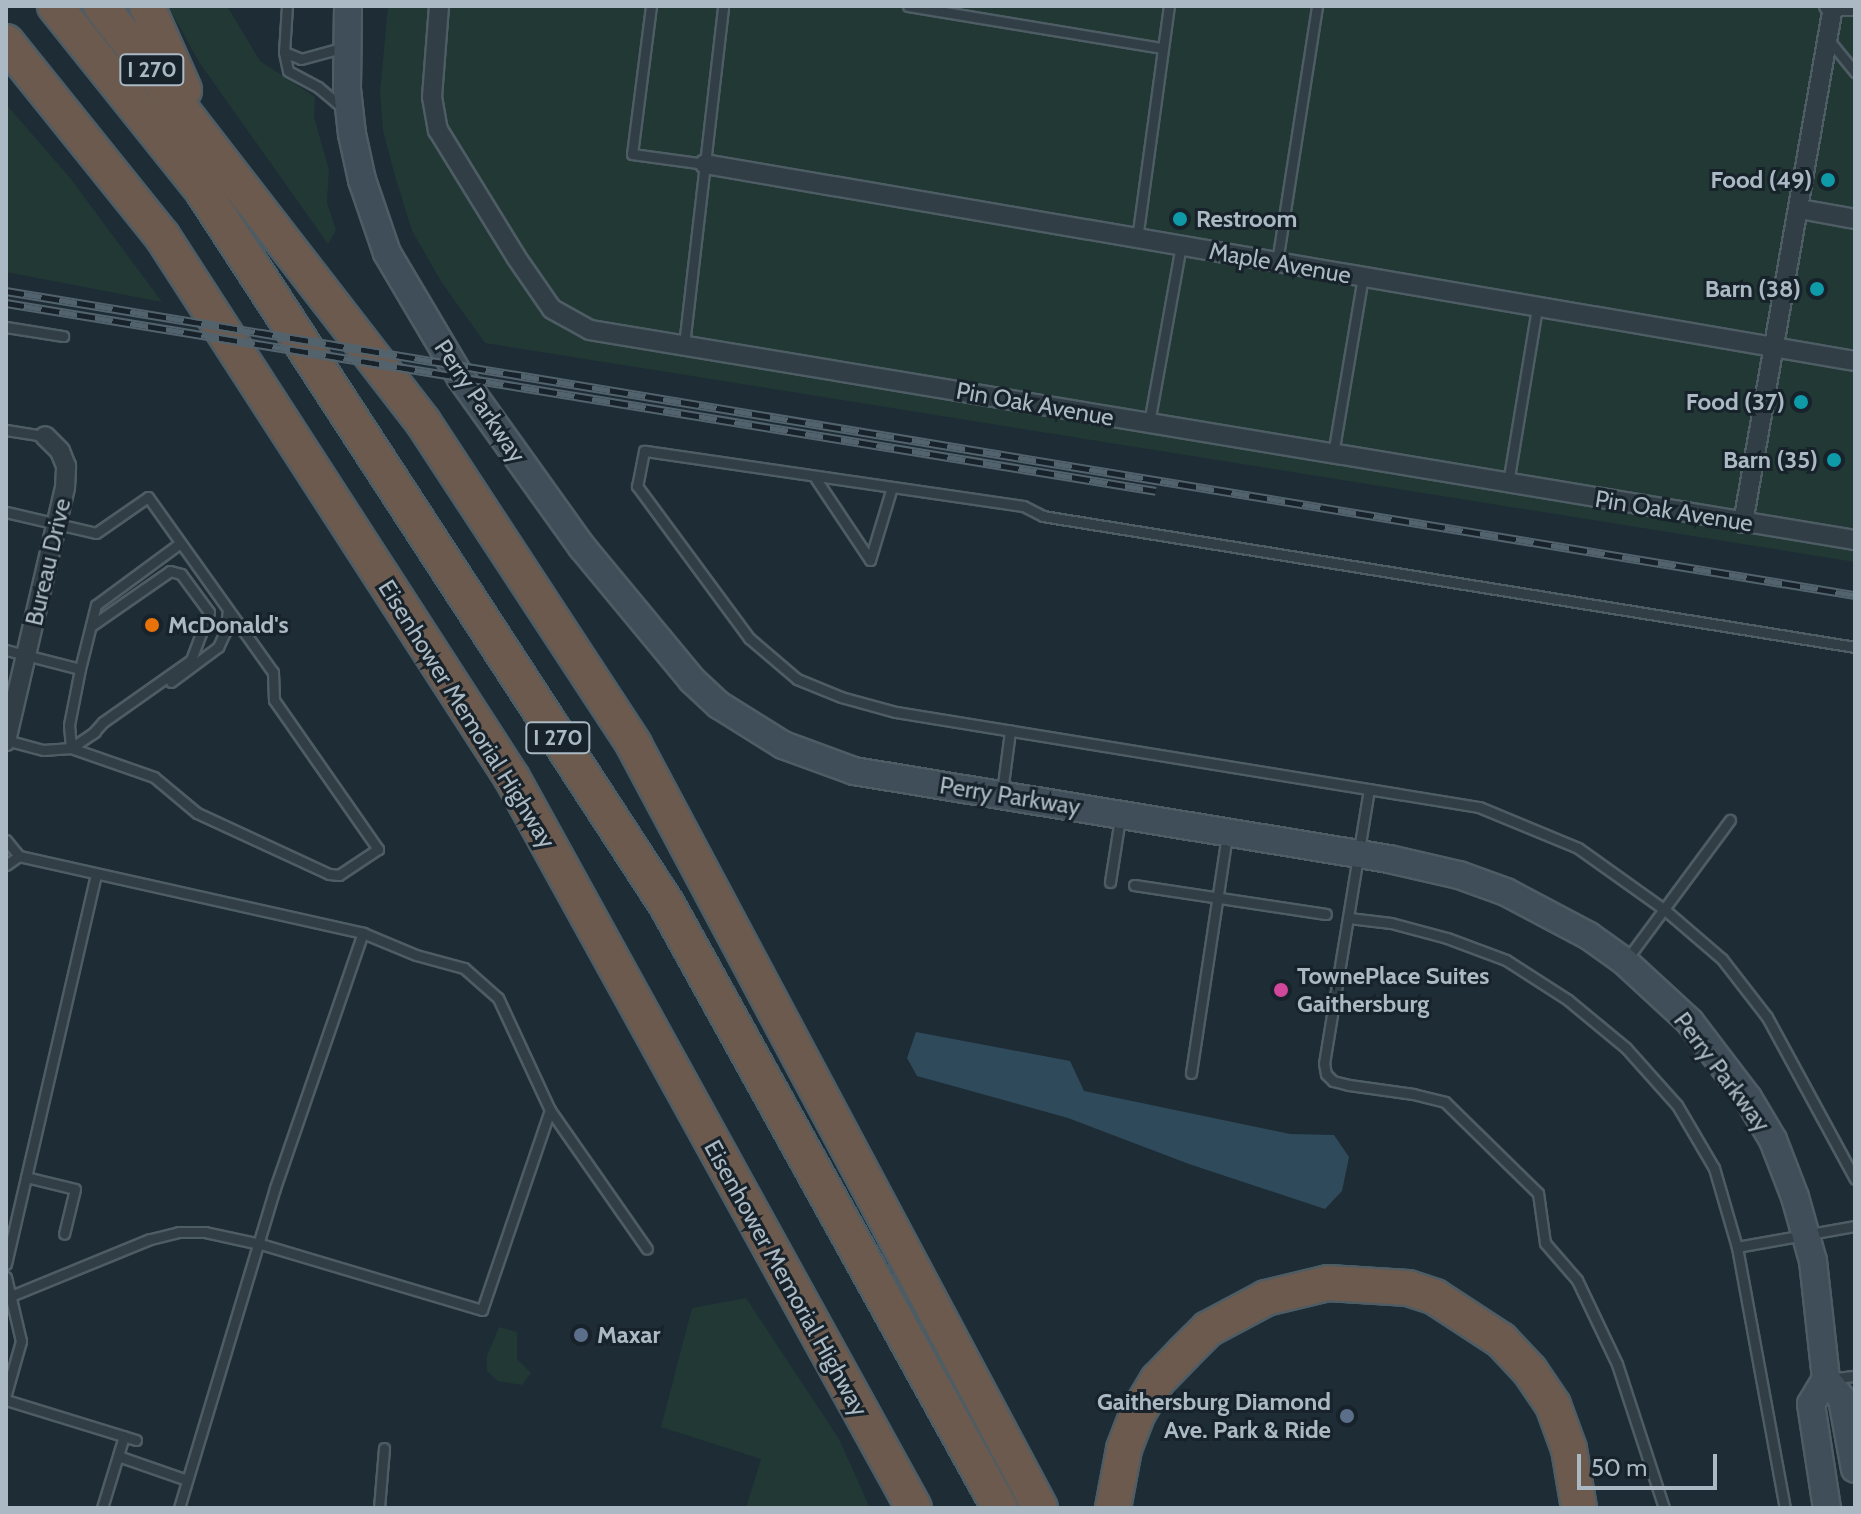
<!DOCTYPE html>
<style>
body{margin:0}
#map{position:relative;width:1861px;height:1514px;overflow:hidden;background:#1e2c35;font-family:Cabin,sans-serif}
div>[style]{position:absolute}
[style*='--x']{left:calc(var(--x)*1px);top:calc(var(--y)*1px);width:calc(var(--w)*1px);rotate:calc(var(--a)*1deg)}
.green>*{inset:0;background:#213835}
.water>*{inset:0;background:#2f4a5b}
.roads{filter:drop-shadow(2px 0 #4e5c64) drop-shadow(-2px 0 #4e5c64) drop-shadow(0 2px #4e5c64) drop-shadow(0 -2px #4e5c64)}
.lane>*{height:9px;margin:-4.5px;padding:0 4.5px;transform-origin:4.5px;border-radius:4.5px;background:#313e46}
.street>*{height:18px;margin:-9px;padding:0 9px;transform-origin:9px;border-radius:9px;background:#313e46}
.secondary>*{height:26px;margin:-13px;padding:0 13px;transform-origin:13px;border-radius:13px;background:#3f4e59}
.highway>*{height:34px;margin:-17px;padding:0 17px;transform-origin:17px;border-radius:17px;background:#6c5a4e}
.rail>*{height:9px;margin-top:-4.5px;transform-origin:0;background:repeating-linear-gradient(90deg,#17222a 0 18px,#53636d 0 36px);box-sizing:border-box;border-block:2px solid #53636d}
.dots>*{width:22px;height:22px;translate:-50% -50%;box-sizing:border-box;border:4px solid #17222a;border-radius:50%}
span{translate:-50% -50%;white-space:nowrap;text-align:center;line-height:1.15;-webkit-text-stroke:6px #17222a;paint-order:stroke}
.shield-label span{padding:2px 6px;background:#17222a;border:2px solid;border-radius:6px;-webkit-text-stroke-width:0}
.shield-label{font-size:22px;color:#aab9c3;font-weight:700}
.poi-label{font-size:24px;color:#aab9c3;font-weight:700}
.right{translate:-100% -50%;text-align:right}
.left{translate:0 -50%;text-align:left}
.street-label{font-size:24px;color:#aab9c3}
.frame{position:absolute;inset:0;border:8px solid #aab9c3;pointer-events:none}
.scale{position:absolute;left:1577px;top:1454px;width:140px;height:36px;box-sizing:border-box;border:4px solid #aab9c3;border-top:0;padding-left:10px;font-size:24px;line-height:28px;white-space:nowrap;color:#aab9c3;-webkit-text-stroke:6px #17222a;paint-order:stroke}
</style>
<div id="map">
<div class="green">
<i style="clip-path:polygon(168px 6px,227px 6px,260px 61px,315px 97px,314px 117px,329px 170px,327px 203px,336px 230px,328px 244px,199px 62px)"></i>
<i style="clip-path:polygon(388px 6px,1855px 6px,1855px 562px,485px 343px,442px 283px,412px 231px,395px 176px,383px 131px,380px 92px)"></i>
<i style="clip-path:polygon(6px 104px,71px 179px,162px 302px,6px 272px)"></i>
<i style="clip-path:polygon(746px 1298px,839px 1439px,870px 1508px,746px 1508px,761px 1459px,661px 1427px,692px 1308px)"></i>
<i style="clip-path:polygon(499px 1327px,517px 1332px,517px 1359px,531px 1373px,522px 1385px,498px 1381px,487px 1371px,487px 1356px)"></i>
</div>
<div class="water">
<i style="clip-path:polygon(916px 1032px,1070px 1061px,1084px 1091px,1290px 1134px,1334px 1135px,1349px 1157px,1342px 1191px,1325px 1209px,1189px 1164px,1068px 1118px,917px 1076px,907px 1058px)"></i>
</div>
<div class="roads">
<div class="lane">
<i style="--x:287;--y:6;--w:46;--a:93.7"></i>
<i style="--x:284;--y:52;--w:19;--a:78"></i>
<i style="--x:288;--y:71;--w:34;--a:28"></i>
<i style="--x:318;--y:87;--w:33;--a:40"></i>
<i style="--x:651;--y:6;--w:149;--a:97.3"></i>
<i style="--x:632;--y:154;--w:74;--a:7.8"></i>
<i style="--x:908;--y:6;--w:258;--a:9.4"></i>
<i style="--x:1828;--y:39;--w:43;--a:50.7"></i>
<i style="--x:284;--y:52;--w:18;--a:22"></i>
<i style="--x:301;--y:59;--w:46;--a:-15.3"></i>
<i style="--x:1137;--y:239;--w:235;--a:-82.2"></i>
<i style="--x:1277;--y:262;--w:259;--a:-81.1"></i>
<i style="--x:6;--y:327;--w:58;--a:9"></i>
<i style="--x:684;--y:345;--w:341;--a:-83.4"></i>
<i style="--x:1149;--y:423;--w:180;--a:-79.8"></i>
<i style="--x:6;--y:430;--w:39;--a:9"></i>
<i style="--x:1333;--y:454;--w:180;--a:-80.4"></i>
<i style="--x:814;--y:476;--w:101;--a:56.3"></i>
<i style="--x:870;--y:560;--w:76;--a:-73.2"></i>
<i style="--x:1508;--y:483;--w:178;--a:-80.6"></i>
<i style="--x:6;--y:512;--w:92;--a:13.1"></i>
<i style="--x:96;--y:533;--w:63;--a:-34.7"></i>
<i style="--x:148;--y:497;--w:215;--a:54.5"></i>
<i style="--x:273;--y:672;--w:28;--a:88"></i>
<i style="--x:274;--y:700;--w:182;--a:55.1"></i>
<i style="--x:378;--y:849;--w:47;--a:146.3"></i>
<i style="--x:339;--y:875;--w:10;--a:-174"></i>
<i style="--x:329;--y:874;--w:145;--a:-155.2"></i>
<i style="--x:197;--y:813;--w:56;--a:-140.1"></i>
<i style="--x:154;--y:777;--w:88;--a:-160.7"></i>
<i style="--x:91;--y:626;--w:96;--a:-34.8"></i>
<i style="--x:170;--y:571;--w:11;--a:15"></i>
<i style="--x:181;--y:574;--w:47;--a:53.6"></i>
<i style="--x:209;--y:612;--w:51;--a:110.6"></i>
<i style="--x:191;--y:660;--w:108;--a:144.8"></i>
<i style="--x:103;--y:722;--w:15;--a:132"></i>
<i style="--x:1855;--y:647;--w:822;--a:-170.84"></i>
<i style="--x:1043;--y:516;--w:22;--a:-153"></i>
<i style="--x:1023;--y:506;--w:383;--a:-171.7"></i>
<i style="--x:644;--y:451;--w:36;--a:101"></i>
<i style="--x:637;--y:486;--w:189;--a:53.6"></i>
<i style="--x:749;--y:638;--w:63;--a:40.5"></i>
<i style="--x:797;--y:679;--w:48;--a:22.2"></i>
<i style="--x:841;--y:697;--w:57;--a:15.3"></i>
<i style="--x:896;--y:712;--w:591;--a:9.26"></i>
<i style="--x:1479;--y:807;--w:107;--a:22.5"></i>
<i style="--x:1578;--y:848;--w:107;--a:35.5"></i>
<i style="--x:1665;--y:910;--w:75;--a:40.7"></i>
<i style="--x:1722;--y:959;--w:73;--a:52.2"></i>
<i style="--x:1767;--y:1017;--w:184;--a:61.5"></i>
<i style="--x:6;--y:650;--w:76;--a:14.4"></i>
<i style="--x:80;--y:669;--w:57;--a:101.1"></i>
<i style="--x:69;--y:725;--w:23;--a:85"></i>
<i style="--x:71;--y:748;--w:28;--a:176"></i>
<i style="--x:43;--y:750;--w:38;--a:-165"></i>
<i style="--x:80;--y:669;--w:66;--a:-76"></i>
<i style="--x:96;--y:605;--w:104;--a:-36.4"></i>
<i style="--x:171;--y:682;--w:59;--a:-36.7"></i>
<i style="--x:218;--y:647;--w:17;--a:-65"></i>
<i style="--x:225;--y:632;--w:22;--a:-82"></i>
<i style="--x:71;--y:748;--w:29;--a:-34"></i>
<i style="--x:1369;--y:789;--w:278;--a:99.3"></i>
<i style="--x:1324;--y:1063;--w:11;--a:80"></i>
<i style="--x:1326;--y:1074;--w:10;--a:45"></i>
<i style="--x:1333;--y:1081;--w:16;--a:14"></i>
<i style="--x:1349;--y:1085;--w:65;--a:8"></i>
<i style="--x:1413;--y:1094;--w:33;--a:14"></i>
<i style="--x:1445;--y:1102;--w:130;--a:44.4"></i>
<i style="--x:1538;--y:1193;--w:50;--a:82"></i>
<i style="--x:1545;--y:1243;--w:49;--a:49.1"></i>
<i style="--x:1577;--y:1280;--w:93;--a:64.5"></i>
<i style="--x:1617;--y:1364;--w:151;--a:71.9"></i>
<i style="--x:1002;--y:792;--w:62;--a:-82.5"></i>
<i style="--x:6;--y:840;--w:21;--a:51"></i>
<i style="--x:19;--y:856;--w:353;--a:12.6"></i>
<i style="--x:363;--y:933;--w:57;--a:22.5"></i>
<i style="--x:416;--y:955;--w:50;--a:15.2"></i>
<i style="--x:464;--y:968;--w:45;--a:41.4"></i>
<i style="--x:498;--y:998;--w:123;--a:65.1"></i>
<i style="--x:550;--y:1110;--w:211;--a:108.8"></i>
<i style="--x:482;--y:1310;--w:232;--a:-163.4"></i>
<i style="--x:260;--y:1244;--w:56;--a:-167.7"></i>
<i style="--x:205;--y:1232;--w:26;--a:180"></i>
<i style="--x:179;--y:1232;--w:30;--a:166"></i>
<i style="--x:150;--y:1239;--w:156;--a:157.7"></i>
<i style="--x:6;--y:865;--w:16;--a:-35"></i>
<i style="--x:1110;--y:882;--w:65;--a:-81.1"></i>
<i style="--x:1134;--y:885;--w:194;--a:8.6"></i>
<i style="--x:1349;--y:918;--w:42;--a:6.8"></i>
<i style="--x:1391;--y:923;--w:58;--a:15"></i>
<i style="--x:1447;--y:938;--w:63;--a:20.4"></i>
<i style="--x:1506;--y:960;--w:74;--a:32.8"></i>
<i style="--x:1568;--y:1000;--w:75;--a:39.6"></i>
<i style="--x:1626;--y:1048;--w:76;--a:48.2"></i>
<i style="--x:1677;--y:1105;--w:73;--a:59.6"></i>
<i style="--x:1714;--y:1168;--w:82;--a:73.8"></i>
<i style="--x:1737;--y:1247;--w:265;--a:79.6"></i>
<i style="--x:1627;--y:959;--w:173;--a:-53.5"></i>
<i style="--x:1191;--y:1073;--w:241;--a:-81.4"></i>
<i style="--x:550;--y:1110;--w:169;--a:55.1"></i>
<i style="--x:26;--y:1177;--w:50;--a:13.8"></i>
<i style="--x:75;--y:1189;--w:46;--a:103.7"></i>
<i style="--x:1737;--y:1247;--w:120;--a:-10.1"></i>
<i style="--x:6;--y:1264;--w:399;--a:-77"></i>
<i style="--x:6;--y:1277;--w:66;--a:76.8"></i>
<i style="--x:21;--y:1341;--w:55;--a:105.8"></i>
<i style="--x:1829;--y:1379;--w:26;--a:-7"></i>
<i style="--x:6;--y:1400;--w:136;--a:17.1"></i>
<i style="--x:118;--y:1456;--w:73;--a:19.2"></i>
<i style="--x:102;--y:1508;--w:75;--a:-73"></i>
<i style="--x:179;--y:1508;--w:334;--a:-73.3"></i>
<i style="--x:275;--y:1188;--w:270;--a:-71"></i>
<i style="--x:379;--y:1508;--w:60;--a:-85.2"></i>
</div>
<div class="street">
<i style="--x:439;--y:6;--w:91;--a:94.4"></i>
<i style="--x:432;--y:97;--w:34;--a:80"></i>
<i style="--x:438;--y:130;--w:149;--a:58.4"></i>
<i style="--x:516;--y:257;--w:63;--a:55.3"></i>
<i style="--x:552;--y:309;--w:43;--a:28.9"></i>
<i style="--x:590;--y:330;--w:1282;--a:9.43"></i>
<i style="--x:1829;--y:6;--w:26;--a:0"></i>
<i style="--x:705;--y:164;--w:1167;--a:9.72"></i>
<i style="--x:1800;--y:209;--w:56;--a:10.3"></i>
<i style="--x:1743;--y:523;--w:524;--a:-80.11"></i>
<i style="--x:6;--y:741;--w:260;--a:-76.9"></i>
<i style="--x:65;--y:488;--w:22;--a:-87"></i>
<i style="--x:66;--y:466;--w:16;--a:-112"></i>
<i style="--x:60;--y:451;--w:21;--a:-135"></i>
</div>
<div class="secondary">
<i style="--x:348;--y:6;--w:83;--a:90.7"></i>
<i style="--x:347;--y:89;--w:45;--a:83.7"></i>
<i style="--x:352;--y:134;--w:47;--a:77.7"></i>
<i style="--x:362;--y:180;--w:77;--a:71.1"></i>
<i style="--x:387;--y:253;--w:145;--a:59.4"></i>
<i style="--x:461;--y:378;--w:208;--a:54.4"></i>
<i style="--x:582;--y:547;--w:173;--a:50.4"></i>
<i style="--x:692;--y:680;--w:37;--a:43"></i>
<i style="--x:719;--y:705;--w:75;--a:32"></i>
<i style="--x:783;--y:745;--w:76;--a:20.1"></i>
<i style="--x:854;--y:771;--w:542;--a:9.34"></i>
<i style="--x:1389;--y:859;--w:72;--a:12.9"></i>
<i style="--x:1459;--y:875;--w:50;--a:19.9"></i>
<i style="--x:1506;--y:892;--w:94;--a:27.9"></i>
<i style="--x:1589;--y:936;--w:43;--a:35.5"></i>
<i style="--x:1624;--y:961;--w:90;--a:42.7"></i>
<i style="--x:1690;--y:1022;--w:96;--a:52.7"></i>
<i style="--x:1748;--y:1098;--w:49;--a:59.2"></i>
<i style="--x:1773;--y:1140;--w:61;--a:68.9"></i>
<i style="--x:1795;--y:1197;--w:66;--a:74.3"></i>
<i style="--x:1813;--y:1261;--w:119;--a:83.7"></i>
<i style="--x:1826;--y:1379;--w:26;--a:51"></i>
<i style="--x:1842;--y:1399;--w:71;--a:79.5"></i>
<i style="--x:1826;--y:1379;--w:29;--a:121"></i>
<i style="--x:1811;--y:1404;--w:105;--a:81.3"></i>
</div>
<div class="highway">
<i style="--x:55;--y:6;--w:233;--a:51.3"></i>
<i style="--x:201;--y:188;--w:855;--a:56.98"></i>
<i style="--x:667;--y:905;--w:689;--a:61.09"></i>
<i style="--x:101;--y:6;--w:526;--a:52.26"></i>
<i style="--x:423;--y:422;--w:386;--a:56.8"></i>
<i style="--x:634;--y:745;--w:864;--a:61.98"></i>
<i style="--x:147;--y:6;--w:92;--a:66.2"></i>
<i style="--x:6;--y:42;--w:249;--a:51.2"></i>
<i style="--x:162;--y:236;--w:645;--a:57.15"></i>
<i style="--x:512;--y:778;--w:833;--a:61.16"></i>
<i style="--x:1113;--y:1508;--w:60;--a:-79.4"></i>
<i style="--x:1124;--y:1449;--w:39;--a:-69"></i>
<i style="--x:1138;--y:1413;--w:39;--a:-59"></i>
<i style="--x:1158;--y:1380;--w:37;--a:-46"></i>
<i style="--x:1184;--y:1353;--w:34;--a:-45"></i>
<i style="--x:1208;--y:1329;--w:66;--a:-28.1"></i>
<i style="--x:1266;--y:1298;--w:64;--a:-13.6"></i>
<i style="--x:1328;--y:1283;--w:80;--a:3.6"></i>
<i style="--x:1408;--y:1288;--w:28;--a:18"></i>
<i style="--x:1435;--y:1297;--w:79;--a:33.1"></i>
<i style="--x:1501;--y:1340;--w:42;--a:46.9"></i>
<i style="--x:1530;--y:1371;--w:41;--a:55.9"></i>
<i style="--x:1553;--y:1405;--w:47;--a:70"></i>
<i style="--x:1569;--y:1449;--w:60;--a:80.4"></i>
</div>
</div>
<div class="rail">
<i style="--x:6;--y:291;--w:1874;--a:9.34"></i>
<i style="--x:6;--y:303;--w:1165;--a:9.28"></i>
</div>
<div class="dots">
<i style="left:1828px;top:180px;background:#0f9aa8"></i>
<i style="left:1180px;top:219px;background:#0f9aa8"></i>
<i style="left:1817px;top:289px;background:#0f9aa8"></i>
<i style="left:1801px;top:402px;background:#0f9aa8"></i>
<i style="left:1834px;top:460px;background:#0f9aa8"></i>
<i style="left:152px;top:625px;background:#e8710a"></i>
<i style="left:1281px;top:990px;background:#d1479c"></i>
<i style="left:581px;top:1335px;background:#5c6f8a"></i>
<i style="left:1347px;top:1416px;background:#5c6f8a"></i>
</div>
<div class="shield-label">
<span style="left:152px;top:70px">I 270</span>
<span style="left:558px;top:738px">I 270</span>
</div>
<div class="poi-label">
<span class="right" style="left:1812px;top:180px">Food (49)</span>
<span class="left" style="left:1196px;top:219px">Restroom</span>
<span class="right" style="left:1801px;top:289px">Barn (38)</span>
<span class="right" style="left:1785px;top:402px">Food (37)</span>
<span class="right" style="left:1818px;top:460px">Barn (35)</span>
<span class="left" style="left:168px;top:625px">McDonald's</span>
<span class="left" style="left:1297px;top:990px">TownePlace Suites<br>Gaithersburg</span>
<span class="left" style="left:597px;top:1335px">Maxar</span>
<span class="right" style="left:1331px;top:1416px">Gaithersburg Diamond<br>Ave. Park &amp; Ride</span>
</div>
<div class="street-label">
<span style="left:1280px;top:263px;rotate:10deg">Maple Avenue</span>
<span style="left:480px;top:401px;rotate:56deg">Perry Parkway</span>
<span style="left:1035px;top:404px;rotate:10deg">Pin Oak Avenue</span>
<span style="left:1674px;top:511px;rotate:9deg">Pin Oak Avenue</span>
<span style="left:48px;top:562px;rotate:-77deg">Bureau Drive</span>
<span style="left:467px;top:714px;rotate:58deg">Eisenhower Memorial Highway</span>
<span style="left:1010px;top:796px;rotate:9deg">Perry Parkway</span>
<span style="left:1722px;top:1072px;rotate:53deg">Perry Parkway</span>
<span style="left:786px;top:1278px;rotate:61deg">Eisenhower Memorial Highway</span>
</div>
<div class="frame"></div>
<div class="scale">50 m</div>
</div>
